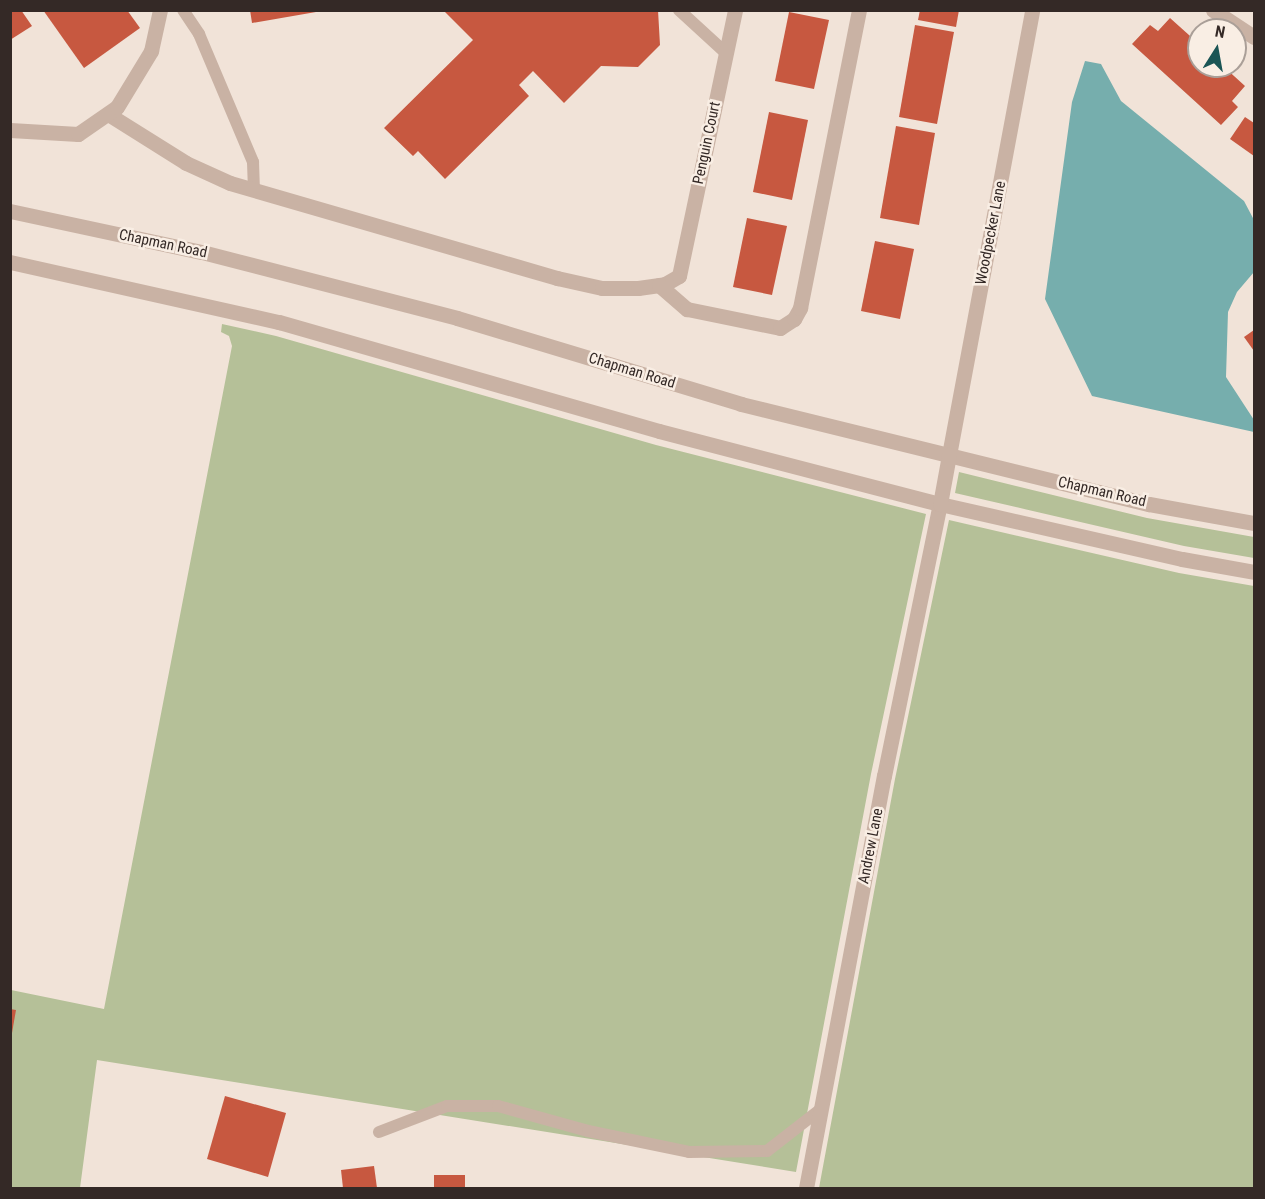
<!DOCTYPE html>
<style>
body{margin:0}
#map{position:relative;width:1265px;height:1199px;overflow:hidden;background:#f1e3d8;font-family:"Roboto Condensed",sans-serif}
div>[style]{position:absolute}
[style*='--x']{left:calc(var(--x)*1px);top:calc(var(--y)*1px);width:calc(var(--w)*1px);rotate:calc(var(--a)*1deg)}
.green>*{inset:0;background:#b5c098}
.water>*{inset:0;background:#76aead}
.building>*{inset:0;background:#c75840}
.service>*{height:12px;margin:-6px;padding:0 6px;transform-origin:6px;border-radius:6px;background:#c9b2a4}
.minor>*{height:15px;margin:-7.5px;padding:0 7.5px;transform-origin:7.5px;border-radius:7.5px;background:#c9b2a4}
.tertiary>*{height:15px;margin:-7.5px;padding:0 7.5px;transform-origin:7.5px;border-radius:7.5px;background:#c9b2a4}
span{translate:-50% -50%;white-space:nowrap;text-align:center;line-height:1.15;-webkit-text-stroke:5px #f9eee4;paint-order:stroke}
.street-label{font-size:15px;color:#342926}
.frame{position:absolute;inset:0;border:12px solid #342926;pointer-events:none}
.north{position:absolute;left:1187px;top:18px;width:60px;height:60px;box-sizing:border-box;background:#f9eee4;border:2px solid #aa9f98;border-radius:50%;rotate:11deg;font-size:16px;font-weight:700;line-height:24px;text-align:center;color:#342926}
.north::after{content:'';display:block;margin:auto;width:21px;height:27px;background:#1b5555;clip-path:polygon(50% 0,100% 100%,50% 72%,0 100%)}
</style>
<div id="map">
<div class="green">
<i style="clip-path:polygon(222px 324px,276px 336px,656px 445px,926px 514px,871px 774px,796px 1172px,97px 1060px,80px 1188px,11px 1188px,11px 990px,104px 1009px,232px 346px,229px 336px,221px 332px)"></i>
<i style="clip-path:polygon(959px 472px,1147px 518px,1254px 537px,1254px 558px,1184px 546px,955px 493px)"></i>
<i style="clip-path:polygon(949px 520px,1179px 573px,1254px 586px,1254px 1188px,819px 1188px,895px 779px)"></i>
</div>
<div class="water">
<i style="clip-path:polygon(1085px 61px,1101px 64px,1121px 101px,1244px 201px,1254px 220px,1254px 272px,1237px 292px,1228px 312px,1226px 377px,1254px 420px,1254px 432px,1092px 396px,1045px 299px,1072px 102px)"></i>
</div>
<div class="building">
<i style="clip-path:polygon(10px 10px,21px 10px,32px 26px,10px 40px)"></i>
<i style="clip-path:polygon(43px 10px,127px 10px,140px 28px,84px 68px)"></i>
<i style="clip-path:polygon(250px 10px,316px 10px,316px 12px,252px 23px)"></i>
<i style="clip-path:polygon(443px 10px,658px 10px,660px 45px,638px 67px,601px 66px,564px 103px,533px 71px,519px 85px,529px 96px,445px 179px,418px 151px,413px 156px,384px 128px,473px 40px)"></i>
<i style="clip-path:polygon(920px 10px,959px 10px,956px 27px,918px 20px)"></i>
<i style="clip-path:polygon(789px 12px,829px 20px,814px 89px,775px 81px)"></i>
<i style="clip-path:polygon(1170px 18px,1199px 44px,1199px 66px,1223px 66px,1245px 86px,1232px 101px,1238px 107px,1221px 125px,1132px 44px,1150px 25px,1158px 31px)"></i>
<i style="clip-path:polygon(915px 25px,954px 32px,937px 124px,899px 117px)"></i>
<i style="clip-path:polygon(769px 112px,808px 120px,792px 200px,753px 192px)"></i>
<i style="clip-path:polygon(1245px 117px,1254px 123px,1254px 156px,1230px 139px)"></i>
<i style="clip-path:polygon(896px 126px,935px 133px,919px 225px,880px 218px)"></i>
<i style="clip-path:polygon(747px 218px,787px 226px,772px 295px,733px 287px)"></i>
<i style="clip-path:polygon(875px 241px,914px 249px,900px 319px,861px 311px)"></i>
<i style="clip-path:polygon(1254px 330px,1254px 351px,1244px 337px)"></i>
<i style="clip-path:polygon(10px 1009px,16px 1010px,12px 1033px,10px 1032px)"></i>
<i style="clip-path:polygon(225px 1096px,286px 1113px,268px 1177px,207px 1159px)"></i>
<i style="clip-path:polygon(374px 1166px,377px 1188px,343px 1188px,341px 1170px)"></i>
<i style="clip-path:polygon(434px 1175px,465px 1175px,465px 1188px,434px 1188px)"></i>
</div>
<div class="service">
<i style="--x:183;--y:10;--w:29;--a:56"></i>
<i style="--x:199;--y:34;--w:139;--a:67.1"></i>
<i style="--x:253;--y:162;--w:28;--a:88"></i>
<i style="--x:679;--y:10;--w:64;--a:42.5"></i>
<i style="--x:379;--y:1132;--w:73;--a:-20.9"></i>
<i style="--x:447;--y:1106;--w:51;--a:0"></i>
<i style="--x:498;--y:1106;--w:93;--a:15.5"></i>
<i style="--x:588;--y:1131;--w:103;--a:11.7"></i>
<i style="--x:689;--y:1152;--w:78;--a:-0.7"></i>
<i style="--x:767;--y:1151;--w:68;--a:-37.9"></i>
</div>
<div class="minor">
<i style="--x:1213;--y:10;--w:49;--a:33.4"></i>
<i style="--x:108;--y:114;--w:92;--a:32.1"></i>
<i style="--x:186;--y:163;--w:48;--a:24.4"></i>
<i style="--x:230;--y:183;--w:341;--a:16.2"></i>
<i style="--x:557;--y:278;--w:46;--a:12.5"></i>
<i style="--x:602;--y:288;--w:36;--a:0"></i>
<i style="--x:638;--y:288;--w:27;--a:-8"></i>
<i style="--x:665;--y:284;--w:16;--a:-30"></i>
<i style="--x:679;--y:276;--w:272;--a:-78.1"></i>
<i style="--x:10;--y:130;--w:68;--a:3.4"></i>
<i style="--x:78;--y:134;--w:47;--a:-34.7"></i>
<i style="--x:117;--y:107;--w:66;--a:-58.7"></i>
<i style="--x:151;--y:51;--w:42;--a:-77.6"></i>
<i style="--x:659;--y:285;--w:37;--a:41"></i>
<i style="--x:687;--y:309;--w:95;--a:11.5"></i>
<i style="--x:780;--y:328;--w:17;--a:-33"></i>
<i style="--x:794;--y:319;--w:13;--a:-61"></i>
<i style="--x:800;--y:308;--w:304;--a:-78.8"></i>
<i style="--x:949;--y:455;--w:453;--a:-79.4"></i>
<i style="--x:806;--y:1188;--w:419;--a:-79.3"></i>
<i style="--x:884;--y:776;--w:278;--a:-78.4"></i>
</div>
<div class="tertiary">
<i style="--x:10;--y:211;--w:196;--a:12.1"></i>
<i style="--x:202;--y:252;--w:263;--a:14.5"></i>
<i style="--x:457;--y:318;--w:297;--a:16.8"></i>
<i style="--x:741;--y:404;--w:420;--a:13.8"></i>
<i style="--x:1149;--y:504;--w:107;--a:10.3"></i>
<i style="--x:10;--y:262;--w:276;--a:12.6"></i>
<i style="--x:279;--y:322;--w:395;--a:16"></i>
<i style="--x:659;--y:431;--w:290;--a:14.6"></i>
<i style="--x:940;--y:504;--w:248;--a:12.8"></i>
<i style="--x:1182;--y:559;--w:73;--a:10.2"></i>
<i style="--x:940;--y:504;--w:50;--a:-79.6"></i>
</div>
<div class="street-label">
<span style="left:707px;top:143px;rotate:-78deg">Penguin Court</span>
<span style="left:991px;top:233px;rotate:-79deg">Woodpecker Lane</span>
<span style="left:163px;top:244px;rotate:12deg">Chapman Road</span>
<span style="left:632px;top:371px;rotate:17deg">Chapman Road</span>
<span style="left:1102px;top:492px;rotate:13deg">Chapman Road</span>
<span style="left:871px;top:846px;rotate:-79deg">Andrew Lane</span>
</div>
<div class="frame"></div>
<div class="north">N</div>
</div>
